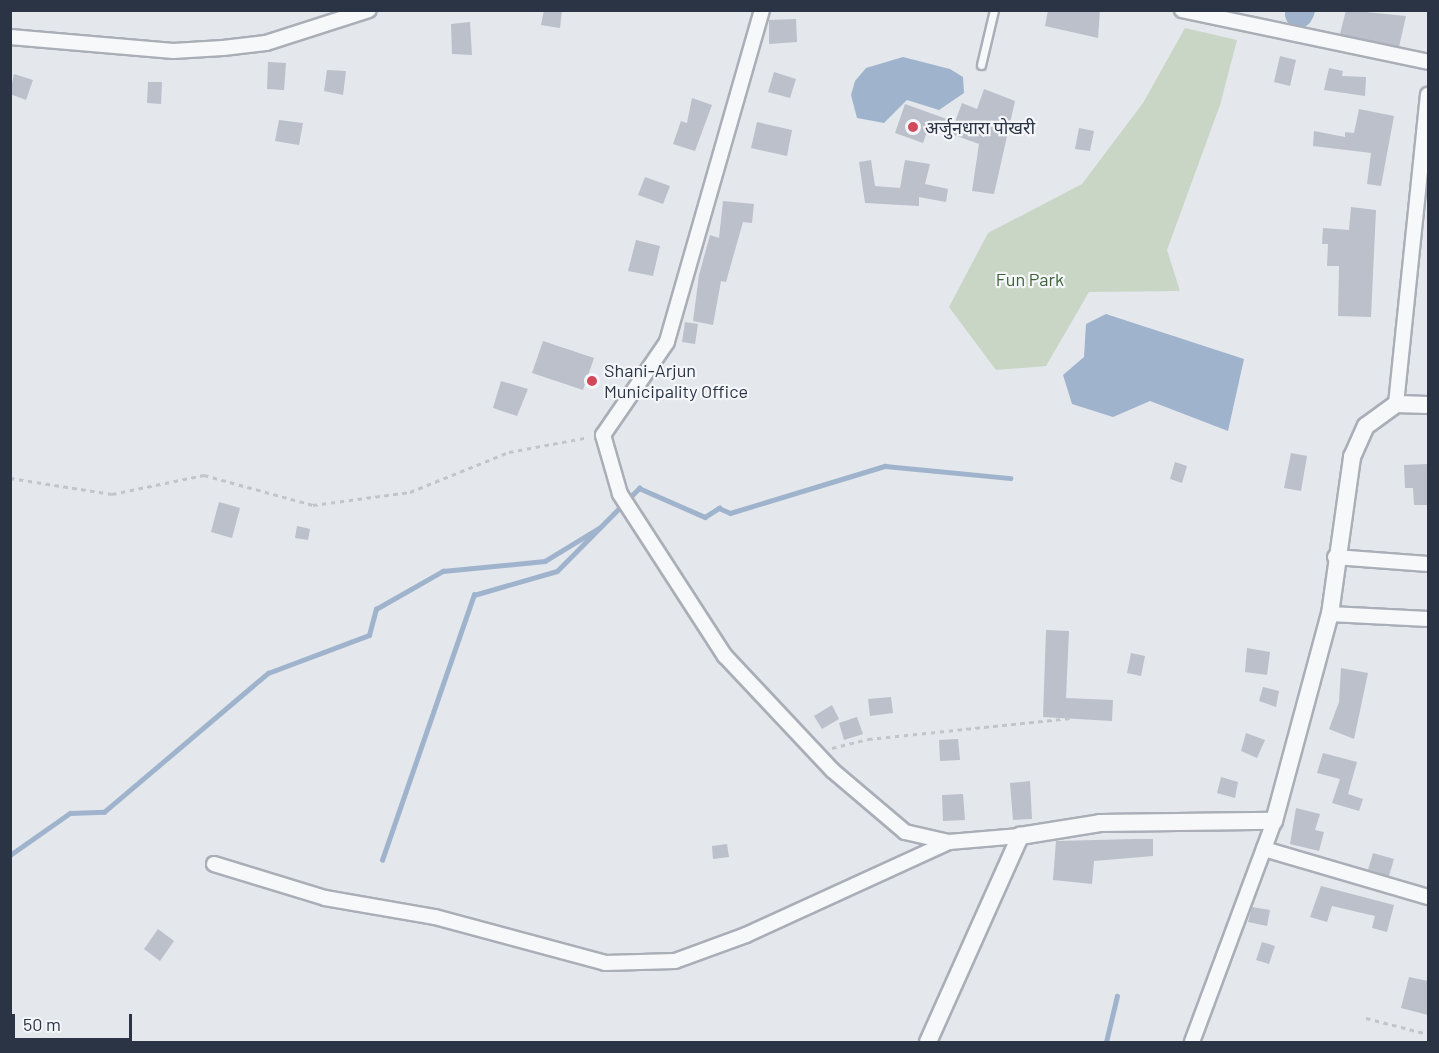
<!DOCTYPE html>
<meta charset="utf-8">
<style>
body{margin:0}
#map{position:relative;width:1439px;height:1053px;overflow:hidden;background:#e4e7ec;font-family:Barlow,"Noto Sans Devanagari",sans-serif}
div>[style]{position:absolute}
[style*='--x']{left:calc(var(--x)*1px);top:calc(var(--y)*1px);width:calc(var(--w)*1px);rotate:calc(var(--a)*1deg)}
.green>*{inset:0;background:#c9d6c5}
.water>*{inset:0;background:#9fb4cc}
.stream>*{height:4.5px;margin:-2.25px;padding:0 2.25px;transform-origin:2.25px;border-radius:2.25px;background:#9fb4cc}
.river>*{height:28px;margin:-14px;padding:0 14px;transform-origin:14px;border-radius:14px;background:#9fb4cc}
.building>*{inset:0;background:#bbc0ca}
.path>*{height:3px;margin-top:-1.5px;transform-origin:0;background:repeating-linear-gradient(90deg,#c2c5cb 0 4.5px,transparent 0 9px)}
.roads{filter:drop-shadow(2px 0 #a9aeb7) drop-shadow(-2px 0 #a9aeb7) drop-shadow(0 2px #a9aeb7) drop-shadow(0 -2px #a9aeb7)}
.service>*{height:7px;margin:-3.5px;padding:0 3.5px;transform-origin:3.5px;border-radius:3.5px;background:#f7f8fa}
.minor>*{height:14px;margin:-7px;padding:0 7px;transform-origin:7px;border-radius:7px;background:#f7f8fa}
.tertiary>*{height:16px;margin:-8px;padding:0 8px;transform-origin:8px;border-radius:8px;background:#f7f8fa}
.dots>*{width:16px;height:16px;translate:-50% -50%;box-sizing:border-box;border:3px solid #f4f6f9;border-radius:50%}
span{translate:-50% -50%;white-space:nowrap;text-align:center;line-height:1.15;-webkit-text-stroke:4.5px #f4f6f9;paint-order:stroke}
.poi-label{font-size:18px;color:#2b3445}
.left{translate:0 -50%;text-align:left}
.park-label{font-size:18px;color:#3f6138}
.frame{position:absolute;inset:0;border:12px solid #2b3445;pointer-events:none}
.scale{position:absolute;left:12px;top:1014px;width:120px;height:27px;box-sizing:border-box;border:3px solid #2b3445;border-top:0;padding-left:8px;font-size:18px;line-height:21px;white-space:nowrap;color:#2b3445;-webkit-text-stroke:4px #f4f6f9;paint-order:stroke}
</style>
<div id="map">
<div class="green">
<i style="clip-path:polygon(1185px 28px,1237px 40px,1220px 105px,1167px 250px,1180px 291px,1089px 292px,1046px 366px,996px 370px,949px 307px,988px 233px,1082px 184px,1143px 103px)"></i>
</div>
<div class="water">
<i style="clip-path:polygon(903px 57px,950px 69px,963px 77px,964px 93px,939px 110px,907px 100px,884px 123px,857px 118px,851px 95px,855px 81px,866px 68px)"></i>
<i style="clip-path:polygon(1106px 314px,1244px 359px,1228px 431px,1150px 401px,1113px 417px,1072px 404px,1063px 375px,1084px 357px,1086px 324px)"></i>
</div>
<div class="stream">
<i style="--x:10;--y:855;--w:73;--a:-35"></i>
<i style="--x:70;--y:813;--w:34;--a:-2"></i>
<i style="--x:104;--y:812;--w:215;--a:-40.3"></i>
<i style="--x:268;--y:673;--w:108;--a:-20.6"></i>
<i style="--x:369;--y:635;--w:27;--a:-75"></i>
<i style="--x:376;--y:609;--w:77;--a:-29.6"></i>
<i style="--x:443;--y:571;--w:102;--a:-5.6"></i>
<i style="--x:545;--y:561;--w:63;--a:-31.4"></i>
<i style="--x:382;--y:860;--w:281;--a:-70.9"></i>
<i style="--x:474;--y:595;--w:86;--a:-16.1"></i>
<i style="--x:557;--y:571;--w:117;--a:-45.3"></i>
<i style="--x:639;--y:488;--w:72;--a:23.7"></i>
<i style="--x:705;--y:517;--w:17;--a:-33"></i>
<i style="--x:719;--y:508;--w:12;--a:24"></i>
<i style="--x:730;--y:513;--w:162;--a:-16.9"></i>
<i style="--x:885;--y:466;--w:126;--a:5.5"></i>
<i style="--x:1106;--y:1042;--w:47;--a:-76.6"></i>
</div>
<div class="river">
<i style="--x:1299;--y:14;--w:4;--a:-63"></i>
</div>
<div class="building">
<i style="clip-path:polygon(544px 10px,562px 10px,560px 28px,541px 25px)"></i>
<i style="clip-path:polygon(1048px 10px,1100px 10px,1098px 38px,1045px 26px)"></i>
<i style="clip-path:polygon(1346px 10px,1406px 16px,1399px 47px,1340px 34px)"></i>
<i style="clip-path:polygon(796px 19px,797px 42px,769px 44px,769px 20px)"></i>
<i style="clip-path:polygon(470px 22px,472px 55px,452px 54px,451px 24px)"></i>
<i style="clip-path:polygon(1280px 56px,1296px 60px,1290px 86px,1274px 82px)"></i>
<i style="clip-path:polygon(268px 62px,286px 63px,284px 90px,267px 89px)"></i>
<i style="clip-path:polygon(1329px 68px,1343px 71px,1342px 76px,1366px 77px,1365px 96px,1324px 90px)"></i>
<i style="clip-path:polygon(327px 70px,346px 71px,343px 95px,324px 91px)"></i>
<i style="clip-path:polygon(774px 72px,796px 79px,790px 98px,768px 92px)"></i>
<i style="clip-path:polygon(14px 74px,33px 80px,26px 100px,10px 94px)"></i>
<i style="clip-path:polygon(148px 82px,162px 82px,161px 104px,147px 103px)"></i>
<i style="clip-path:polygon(984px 89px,1015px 101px,994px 194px,972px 191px,979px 144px,929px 126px,923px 143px,895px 133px,905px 104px,955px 122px,962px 103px,977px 109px)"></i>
<i style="clip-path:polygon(692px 98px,712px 105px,695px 151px,673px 144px,681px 121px,687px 123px)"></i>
<i style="clip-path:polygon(1359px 109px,1394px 116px,1381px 186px,1367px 184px,1371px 153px,1313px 146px,1314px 131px,1345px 137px,1345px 132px,1354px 133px)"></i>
<i style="clip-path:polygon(279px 120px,303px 123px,299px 145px,275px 141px)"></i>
<i style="clip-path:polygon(757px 122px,792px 130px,787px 156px,751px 148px)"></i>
<i style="clip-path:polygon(1079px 128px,1094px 131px,1090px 151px,1075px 149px)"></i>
<i style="clip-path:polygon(871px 160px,875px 186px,900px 188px,905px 160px,930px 164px,925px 184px,948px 189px,946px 202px,919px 197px,919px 206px,865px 203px,859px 162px)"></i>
<i style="clip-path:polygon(645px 177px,670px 186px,663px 204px,638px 195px)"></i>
<i style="clip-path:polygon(723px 201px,754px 204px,752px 223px,743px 222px,726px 282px,721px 281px,713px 325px,693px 321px,699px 275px,710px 235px,719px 238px)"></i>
<i style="clip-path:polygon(1351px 207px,1376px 210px,1371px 317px,1338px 316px,1339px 266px,1327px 266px,1328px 244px,1322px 244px,1323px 228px,1349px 230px)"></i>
<i style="clip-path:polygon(636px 240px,660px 246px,653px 276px,628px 271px)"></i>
<i style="clip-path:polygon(685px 322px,698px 324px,695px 344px,682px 342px)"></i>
<i style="clip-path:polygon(543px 341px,594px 358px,583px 390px,532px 373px)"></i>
<i style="clip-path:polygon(501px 381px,528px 389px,517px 416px,493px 408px)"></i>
<i style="clip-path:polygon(1291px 453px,1307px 456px,1301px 491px,1284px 488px)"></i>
<i style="clip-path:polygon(1175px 462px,1187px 466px,1182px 483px,1170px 479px)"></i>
<i style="clip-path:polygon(1428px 464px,1428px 505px,1414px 505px,1413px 488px,1405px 488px,1404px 465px)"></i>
<i style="clip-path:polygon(219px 502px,240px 508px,232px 538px,211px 532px)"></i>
<i style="clip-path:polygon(297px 526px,310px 529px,308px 540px,295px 538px)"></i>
<i style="clip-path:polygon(1046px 630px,1069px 631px,1066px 698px,1113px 700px,1112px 721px,1043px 717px)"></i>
<i style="clip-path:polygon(1247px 648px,1270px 652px,1267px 675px,1245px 672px)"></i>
<i style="clip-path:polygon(1131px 653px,1145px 656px,1141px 676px,1127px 673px)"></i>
<i style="clip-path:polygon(1341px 668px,1368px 673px,1354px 739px,1329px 729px,1339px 702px)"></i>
<i style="clip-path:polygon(1263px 687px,1279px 691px,1276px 707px,1259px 701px)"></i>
<i style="clip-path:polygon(891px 697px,893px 713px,870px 716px,868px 699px)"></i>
<i style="clip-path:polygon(832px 705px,839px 719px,822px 729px,814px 716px)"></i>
<i style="clip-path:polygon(857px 717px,863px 734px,844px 740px,839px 723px)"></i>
<i style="clip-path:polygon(1246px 733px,1265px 740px,1257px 758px,1241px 751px)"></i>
<i style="clip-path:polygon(958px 739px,960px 760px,940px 761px,939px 740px)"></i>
<i style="clip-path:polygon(1323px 753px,1357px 762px,1348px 794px,1363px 799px,1359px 811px,1332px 803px,1340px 779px,1317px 773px)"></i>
<i style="clip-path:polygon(1221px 777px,1238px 782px,1235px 798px,1217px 793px)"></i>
<i style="clip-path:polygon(1030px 781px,1032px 819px,1013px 820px,1010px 783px)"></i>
<i style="clip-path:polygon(963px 794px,965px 820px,943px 821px,942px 795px)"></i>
<i style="clip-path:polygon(1296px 808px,1320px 814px,1315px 830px,1324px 832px,1319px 851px,1290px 844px)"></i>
<i style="clip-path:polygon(1135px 839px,1153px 839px,1153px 856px,1094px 861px,1092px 884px,1053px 880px,1056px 841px)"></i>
<i style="clip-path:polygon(727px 844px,729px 857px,713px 859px,712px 846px)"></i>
<i style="clip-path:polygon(1373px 853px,1394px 859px,1389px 876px,1368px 870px)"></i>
<i style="clip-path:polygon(1321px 886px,1394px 905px,1387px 932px,1372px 928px,1375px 916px,1332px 906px,1327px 922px,1310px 917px)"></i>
<i style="clip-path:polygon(1252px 907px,1270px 910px,1267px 926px,1248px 922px)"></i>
<i style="clip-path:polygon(158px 929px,174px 941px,160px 961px,144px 949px)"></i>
<i style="clip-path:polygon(1262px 942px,1275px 946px,1269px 964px,1256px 960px)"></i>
<i style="clip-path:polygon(1409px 977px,1428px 981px,1428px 1015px,1401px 1008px)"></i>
</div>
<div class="path">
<i style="--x:10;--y:478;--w:103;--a:8.9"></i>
<i style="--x:112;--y:494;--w:94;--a:-11.7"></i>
<i style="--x:204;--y:475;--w:113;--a:15.4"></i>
<i style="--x:313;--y:505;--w:98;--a:-7.6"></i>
<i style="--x:410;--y:492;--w:107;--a:-22"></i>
<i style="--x:509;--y:452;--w:81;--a:-10.6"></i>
<i style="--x:832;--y:748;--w:37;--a:-14"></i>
<i style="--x:868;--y:739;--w:204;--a:-5.9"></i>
<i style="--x:1366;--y:1018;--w:64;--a:14.5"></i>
</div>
<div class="roads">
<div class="service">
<i style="--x:981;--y:65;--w:57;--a:-76.7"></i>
</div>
<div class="minor">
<i style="--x:762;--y:10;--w:345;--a:106"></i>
<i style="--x:667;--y:342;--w:113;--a:124.5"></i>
<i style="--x:603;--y:435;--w:61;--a:73.9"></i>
<i style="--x:620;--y:494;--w:193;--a:57.1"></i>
<i style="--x:725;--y:656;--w:156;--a:46.8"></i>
<i style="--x:832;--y:770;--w:96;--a:40.3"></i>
<i style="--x:905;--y:832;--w:45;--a:12.8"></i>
<i style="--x:949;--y:842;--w:71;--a:-4.8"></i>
<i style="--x:1182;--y:10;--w:251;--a:11.9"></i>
<i style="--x:10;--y:37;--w:164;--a:4.9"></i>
<i style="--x:173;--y:51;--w:50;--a:-3.4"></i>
<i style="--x:223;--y:48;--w:43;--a:-6.6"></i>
<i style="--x:266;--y:43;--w:108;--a:-17.8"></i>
<i style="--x:1396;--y:404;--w:311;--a:-84.1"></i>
<i style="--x:1335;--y:557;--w:93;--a:4.3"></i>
<i style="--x:1330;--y:614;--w:98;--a:2.9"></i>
<i style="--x:1264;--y:849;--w:171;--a:16.3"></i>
<i style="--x:214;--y:864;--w:116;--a:17"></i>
<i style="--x:325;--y:898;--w:112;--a:9.8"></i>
<i style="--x:435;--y:917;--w:176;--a:15.1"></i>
<i style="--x:605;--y:963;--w:70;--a:-1.6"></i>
<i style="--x:675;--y:961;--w:76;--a:-20.1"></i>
<i style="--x:746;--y:935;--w:223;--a:-24.6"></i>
<i style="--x:1192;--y:1042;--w:236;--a:-69.6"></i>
</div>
<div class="tertiary">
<i style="--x:928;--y:1042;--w:226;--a:-65.9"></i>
<i style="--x:1020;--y:836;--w:81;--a:-9.2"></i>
<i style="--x:1100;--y:823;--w:174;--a:-0.7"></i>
<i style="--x:1274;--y:821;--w:214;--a:-74.9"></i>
<i style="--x:1330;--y:614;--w:159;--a:-82"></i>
<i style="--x:1352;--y:457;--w:34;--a:-66"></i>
<i style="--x:1366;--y:426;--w:37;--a:-36"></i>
<i style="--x:1396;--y:404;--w:32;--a:2"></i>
</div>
</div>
<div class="dots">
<i style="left:913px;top:127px;background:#d1495b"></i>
<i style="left:592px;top:381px;background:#d1495b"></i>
</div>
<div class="poi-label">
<span class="left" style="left:925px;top:127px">अर्जुनधारा पोखरी</span>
<span class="left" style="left:604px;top:381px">Shani-Arjun<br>Municipality Office</span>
</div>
<div class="park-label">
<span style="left:1030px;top:279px">Fun Park</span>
</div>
<div class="frame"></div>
<div class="scale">50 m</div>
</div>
